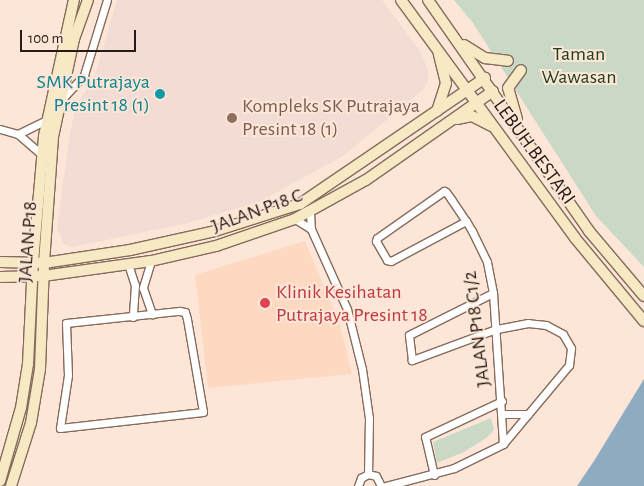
<!DOCTYPE html>
<style>
body{margin:0}
#map{position:relative;width:644px;height:486px;overflow:hidden;background:#fde6d7;font-family:"Alegreya Sans",sans-serif}
div>[style]{position:absolute}
[style*='--x']{left:calc(var(--x)*1px);top:calc(var(--y)*1px);width:calc(var(--w)*1px);rotate:calc(var(--a)*1deg)}
.built>*{inset:0;background:#fdd9c2}
.education>*{inset:0;background:#f4dbd3}
.green>*{inset:0;background:#cad8c6}
.water>*{inset:0;background:#8dacc0}
.roads{filter:drop-shadow(1px 0 #856b5b) drop-shadow(-1px 0 #856b5b) drop-shadow(0 1px #856b5b) drop-shadow(0 -1px #856b5b)}
.street>*{height:7px;margin:-3.5px;padding:0 3.5px;transform-origin:3.5px;border-radius:3.5px;background:#fff}
.secondary>*{height:10px;margin:-5px;padding:0 5px;transform-origin:5px;border-radius:5px;background:#f6e9c4}
.dots>*{width:14px;height:14px;translate:-50% -50%;box-sizing:border-box;border:2px solid #fde6d7;border-radius:50%}
span{translate:-50% -50%;white-space:nowrap;text-align:center;line-height:1.15;-webkit-text-stroke:4px #fde6d7;paint-order:stroke}
.park-label{font-size:20px;color:#213f18}
.culture-label{font-size:20px;color:#0d838f}
.right{translate:-100% -50%;text-align:right}
.education-label{font-size:20px;color:#785e54}
.left{translate:0 -50%;text-align:left}
.street-label{font-size:20px;color:#261c15}
.health-label{font-size:20px;color:#be3a42}
.scale{position:absolute;left:20px;top:30px;width:116px;height:22px;box-sizing:border-box;border:2px solid #261c15;border-top:0;padding-left:6px;font-size:15px;line-height:18px;white-space:nowrap;color:#261c15;-webkit-text-stroke:4px #fde6d7;paint-order:stroke}
</style>
<div id="map">
<div class="built">
<i style="clip-path:polygon(305px 241px,340px 325px,352px 374px,208px 388px,195px 275px)"></i>
</div>
<div class="education">
<i style="clip-path:polygon(117px 0,382px 0,420px 51px,428px 70px,428px 81px,424px 89px,343px 156px,261px 201px,188px 223px,73px 247px,64px 244px,57px 228px,70px 133px,76px 107px,95px 75px)"></i>
</div>
<div class="green">
<i style="clip-path:polygon(454px 0,644px 0,644px 267px,596px 216px,473px 23px)"></i>
<i style="clip-path:polygon(491px 418px,494px 430px,486px 438px,464px 452px,437px 463px,433px 442px)"></i>
</div>
<div class="water">
<i style="clip-path:polygon(644px 379px,644px 486px,577px 486px,594px 461px)"></i>
</div>
<div class="roads">
<div class="street">
<i style="--x:61;--y:100;--w:34;--a:-47"></i>
<i style="--x:84;--y:75;--w:78;--a:-73"></i>
<i style="--x:0;--y:129;--w:19;--a:16"></i>
<i style="--x:18;--y:134;--w:32;--a:41"></i>
<i style="--x:18;--y:134;--w:32;--a:-26"></i>
<i style="--x:310;--y:212;--w:17;--a:87"></i>
<i style="--x:311;--y:229;--w:88;--a:65.8"></i>
<i style="--x:347;--y:309;--w:62;--a:76"></i>
<i style="--x:362;--y:369;--w:49;--a:81.9"></i>
<i style="--x:369;--y:418;--w:56;--a:91"></i>
<i style="--x:295;--y:219;--w:19;--a:32"></i>
<i style="--x:466;--y:221;--w:85;--a:151.9"></i>
<i style="--x:391;--y:261;--w:4;--a:-166"></i>
<i style="--x:387;--y:260;--w:22;--a:-120"></i>
<i style="--x:376;--y:241;--w:3;--a:-72"></i>
<i style="--x:377;--y:238;--w:82;--a:-35"></i>
<i style="--x:444;--y:191;--w:2;--a:27"></i>
<i style="--x:446;--y:192;--w:9;--a:54"></i>
<i style="--x:451;--y:199;--w:27;--a:56"></i>
<i style="--x:466;--y:221;--w:12;--a:59"></i>
<i style="--x:472;--y:231;--w:34;--a:64"></i>
<i style="--x:487;--y:262;--w:32;--a:79"></i>
<i style="--x:493;--y:293;--w:151;--a:86.2"></i>
<i style="--x:151;--y:261;--w:28;--a:107"></i>
<i style="--x:143;--y:288;--w:28;--a:71"></i>
<i style="--x:128;--y:264;--w:22;--a:72"></i>
<i style="--x:135;--y:285;--w:32;--a:94"></i>
<i style="--x:179;--y:311;--w:6;--a:9"></i>
<i style="--x:185;--y:312;--w:7;--a:74"></i>
<i style="--x:187;--y:319;--w:94;--a:80.2"></i>
<i style="--x:203;--y:412;--w:144;--a:173.6"></i>
<i style="--x:60;--y:428;--w:54;--a:-81.4"></i>
<i style="--x:68;--y:375;--w:52;--a:-92.2"></i>
<i style="--x:66;--y:323;--w:114;--a:-6.1"></i>
<i style="--x:502;--y:414;--w:26;--a:0"></i>
<i style="--x:434;--y:475;--w:39;--a:-103"></i>
<i style="--x:425;--y:437;--w:85;--a:-25.1"></i>
<i style="--x:358;--y:486;--w:9;--a:-69"></i>
<i style="--x:361;--y:478;--w:8;--a:-30"></i>
<i style="--x:368;--y:474;--w:8;--a:14"></i>
<i style="--x:376;--y:476;--w:11;--a:63"></i>
<i style="--x:386;--y:486;--w:70;--a:-14.8"></i>
<i style="--x:454;--y:468;--w:55;--a:-26.1"></i>
<i style="--x:503;--y:444;--w:103;--a:-50.1"></i>
<i style="--x:569;--y:365;--w:17;--a:-83"></i>
<i style="--x:571;--y:348;--w:16;--a:-120"></i>
<i style="--x:563;--y:334;--w:19;--a:-152"></i>
<i style="--x:546;--y:325;--w:18;--a:-174"></i>
<i style="--x:528;--y:323;--w:33;--a:169"></i>
<i style="--x:496;--y:329;--w:90;--a:159.7"></i>
<i style="--x:412;--y:360;--w:25;--a:-97"></i>
<i style="--x:409;--y:335;--w:94;--a:-26.6"></i>
</div>
<div class="secondary">
<i style="--x:401;--y:0;--w:295;--a:53.8"></i>
<i style="--x:575;--y:238;--w:108;--a:50.3"></i>
<i style="--x:428;--y:0;--w:282;--a:55.1"></i>
<i style="--x:589;--y:231;--w:85;--a:49.8"></i>
<i style="--x:464;--y:45;--w:25;--a:32"></i>
<i style="--x:485;--y:58;--w:23;--a:7"></i>
<i style="--x:437;--y:111;--w:29;--a:-72"></i>
<i style="--x:446;--y:83;--w:30;--a:-104"></i>
<i style="--x:457;--y:119;--w:15;--a:-11"></i>
<i style="--x:472;--y:116;--w:22;--a:27"></i>
<i style="--x:517;--y:119;--w:32;--a:-106"></i>
<i style="--x:508;--y:88;--w:22;--a:-54"></i>
<i style="--x:0;--y:262;--w:44;--a:1.3"></i>
<i style="--x:44;--y:263;--w:87;--a:-8.6"></i>
<i style="--x:130;--y:250;--w:87;--a:-12.6"></i>
<i style="--x:215;--y:231;--w:89;--a:-17.6"></i>
<i style="--x:300;--y:204;--w:224;--a:-34.3"></i>
<i style="--x:0;--y:277;--w:43;--a:-1.3"></i>
<i style="--x:43;--y:276;--w:109;--a:-7.9"></i>
<i style="--x:151;--y:261;--w:67;--a:-13"></i>
<i style="--x:216;--y:246;--w:83;--a:-18.9"></i>
<i style="--x:295;--y:219;--w:81;--a:-28.8"></i>
<i style="--x:366;--y:180;--w:155;--a:-35"></i>
<i style="--x:0;--y:481;--w:76;--a:-74"></i>
<i style="--x:21;--y:408;--w:45;--a:-81"></i>
<i style="--x:28;--y:364;--w:102;--a:-87.2"></i>
<i style="--x:33;--y:262;--w:126;--a:-85"></i>
<i style="--x:44;--y:136;--w:139;--a:-77.6"></i>
<i style="--x:11;--y:486;--w:66;--a:-72.4"></i>
<i style="--x:31;--y:423;--w:55;--a:-80.5"></i>
<i style="--x:40;--y:369;--w:106;--a:-87.8"></i>
<i style="--x:44;--y:263;--w:126;--a:-85.9"></i>
<i style="--x:53;--y:137;--w:100;--a:-77.9"></i>
<i style="--x:74;--y:39;--w:41;--a:-70.3"></i>
</div>
</div>
<div class="dots">
<i style="left:160px;top:94px;background:#0f9aa8"></i>
<i style="left:232px;top:118px;background:#8d6e63"></i>
<i style="left:265px;top:303px;background:#e0444e"></i>
</div>
<div class="park-label">
<span style="left:579px;top:66px">Taman<br>Wawasan</span>
</div>
<div class="culture-label">
<span class="right" style="left:150px;top:94px">SMK Putrajaya<br>Presint 18 (1)</span>
</div>
<div class="education-label">
<span class="left" style="left:242px;top:118px">Kompleks SK Putrajaya<br>Presint 18 (1)</span>
</div>
<div class="street-label">
<span style="left:534px;top:152px;rotate:54deg">LEBUH BESTARI</span>
<span style="left:257px;top:211px;rotate:-20deg">JALAN P18 C</span>
<span style="left:28px;top:242px;rotate:-86deg">JALAN P18</span>
<span style="left:477px;top:329px;rotate:-97deg">JALAN P18 C1/2</span>
</div>
<div class="health-label">
<span class="left" style="left:276px;top:304px">Klinik Kesihatan<br>Putrajaya Presint 18</span>
</div>
<div class="scale">100 m</div>
</div>
